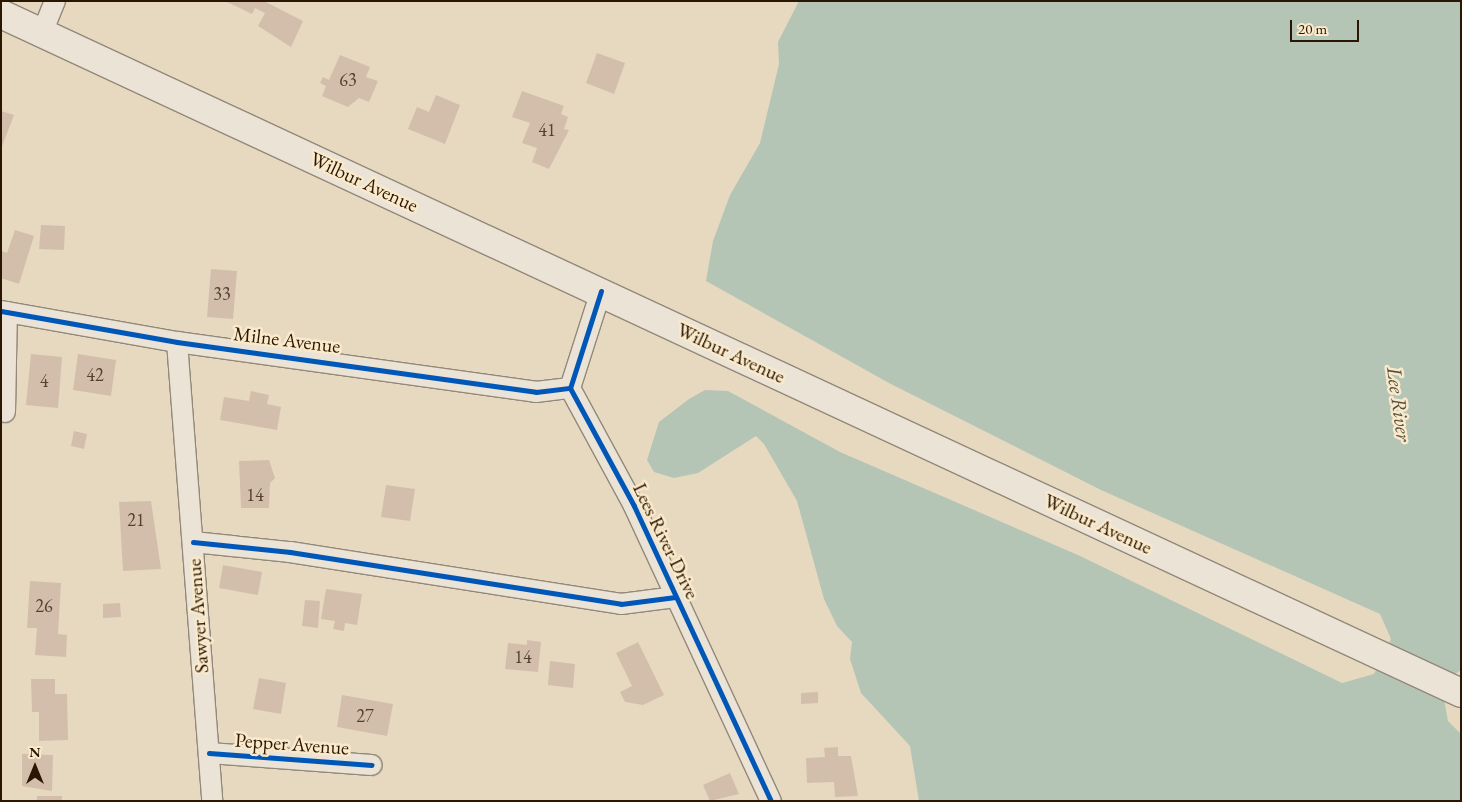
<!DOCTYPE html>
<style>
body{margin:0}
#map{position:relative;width:1462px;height:802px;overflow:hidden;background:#e7d9c0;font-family:"EB Garamond",serif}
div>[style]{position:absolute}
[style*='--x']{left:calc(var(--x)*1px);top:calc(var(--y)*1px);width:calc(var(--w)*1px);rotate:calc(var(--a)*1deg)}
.water>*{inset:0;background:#b4c4b5}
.building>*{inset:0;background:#d3beac}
.roads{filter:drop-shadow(1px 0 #938878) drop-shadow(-1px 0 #938878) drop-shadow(0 1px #938878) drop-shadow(0 -1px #938878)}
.minor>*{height:20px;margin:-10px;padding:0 10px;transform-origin:10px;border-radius:10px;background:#eae3d6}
.secondary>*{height:28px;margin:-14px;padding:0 14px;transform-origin:14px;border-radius:14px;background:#eae3d6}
.cycleway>*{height:5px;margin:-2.5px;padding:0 2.5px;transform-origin:2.5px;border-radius:2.5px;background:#0057b8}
span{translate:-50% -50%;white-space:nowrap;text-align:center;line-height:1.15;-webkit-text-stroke:5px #faeacb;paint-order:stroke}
.number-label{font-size:18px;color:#54402c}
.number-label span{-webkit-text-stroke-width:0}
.street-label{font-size:20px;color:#2a1602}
.water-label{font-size:21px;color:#53503f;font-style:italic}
.frame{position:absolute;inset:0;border:2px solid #2a1602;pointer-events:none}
.north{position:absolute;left:10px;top:742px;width:50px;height:50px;-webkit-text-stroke:4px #faeacb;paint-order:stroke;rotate:0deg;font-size:14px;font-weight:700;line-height:20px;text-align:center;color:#2a1602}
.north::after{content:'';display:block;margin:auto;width:18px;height:22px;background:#2a1602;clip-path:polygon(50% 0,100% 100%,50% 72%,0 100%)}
.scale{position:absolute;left:1290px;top:20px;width:69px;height:22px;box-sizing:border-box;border:2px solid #2a1602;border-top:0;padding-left:6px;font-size:15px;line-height:18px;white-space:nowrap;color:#2a1602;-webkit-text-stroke:4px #faeacb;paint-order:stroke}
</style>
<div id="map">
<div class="water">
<i style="clip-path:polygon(799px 1px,1461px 1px,1461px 670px,1451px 677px,1444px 699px,1448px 721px,1461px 734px,1461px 801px,919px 801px,910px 746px,861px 693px,850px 659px,852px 642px,837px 626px,824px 599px,797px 501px,764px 444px,756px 436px,698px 473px,674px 478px,654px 472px,647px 460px,659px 422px,689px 399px,705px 390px,728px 391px,840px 452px,1078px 555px,1342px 683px,1374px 674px,1391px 639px,1380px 614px,1101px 490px,889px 383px,706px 281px,713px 241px,730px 195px,760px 143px,779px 64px,778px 42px)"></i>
</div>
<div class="building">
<i style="clip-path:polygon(225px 1px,264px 1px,303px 21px,291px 47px,258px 26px,265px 13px,255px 8px,252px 14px)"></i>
<i style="clip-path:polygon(597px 53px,625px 63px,614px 94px,586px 83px)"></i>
<i style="clip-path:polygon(340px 55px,370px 67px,366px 77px,378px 81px,369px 102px,359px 98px,348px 107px,322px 96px,326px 86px,320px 83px,323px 77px,329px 80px)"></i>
<i style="clip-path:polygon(522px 91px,564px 106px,561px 114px,568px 117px,564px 129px,569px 130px,549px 169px,532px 162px,537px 148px,522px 143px,530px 123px,512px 117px)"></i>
<i style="clip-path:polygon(436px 95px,460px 105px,445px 144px,408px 129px,417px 107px,429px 112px)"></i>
<i style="clip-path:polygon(1px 111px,14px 115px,1px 149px)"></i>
<i style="clip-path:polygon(41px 225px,65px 226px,64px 250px,39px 249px)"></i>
<i style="clip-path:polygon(15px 230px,34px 236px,19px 284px,1px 278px,1px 251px,7px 253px)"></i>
<i style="clip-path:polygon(211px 269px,237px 271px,233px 319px,207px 317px)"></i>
<i style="clip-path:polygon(31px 354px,62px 357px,58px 408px,26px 405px)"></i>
<i style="clip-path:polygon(78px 354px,116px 360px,111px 396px,73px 390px)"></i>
<i style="clip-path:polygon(251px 391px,269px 395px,267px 404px,281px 407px,277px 430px,220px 420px,224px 397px,249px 401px)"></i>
<i style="clip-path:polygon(74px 431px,87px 434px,84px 449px,71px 446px)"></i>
<i style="clip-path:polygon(269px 460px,275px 478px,270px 483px,269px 508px,241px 508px,239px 461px)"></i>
<i style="clip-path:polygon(386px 485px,415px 489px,410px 521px,381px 517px)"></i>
<i style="clip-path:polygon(151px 501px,161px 569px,123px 571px,119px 502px)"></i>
<i style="clip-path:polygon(223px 565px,262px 572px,258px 595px,219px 588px)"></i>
<i style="clip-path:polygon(30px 581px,61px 583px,58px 634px,67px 635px,66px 657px,35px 655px,37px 628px,27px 628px)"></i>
<i style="clip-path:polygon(326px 589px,362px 594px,357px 625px,345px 623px,344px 631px,333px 629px,335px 621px,321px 619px)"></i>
<i style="clip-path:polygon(305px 600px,320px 601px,318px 628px,302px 626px)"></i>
<i style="clip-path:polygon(120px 603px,121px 617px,103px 618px,103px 604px)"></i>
<i style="clip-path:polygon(527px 640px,541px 642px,538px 672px,505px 669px,508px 643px,527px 645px)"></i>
<i style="clip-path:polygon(638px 642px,664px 695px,643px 705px,625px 702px,620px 692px,632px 686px,616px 653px)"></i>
<i style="clip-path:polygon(550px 661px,575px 664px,573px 688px,548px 685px)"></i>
<i style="clip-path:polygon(259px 678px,286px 683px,281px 714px,253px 709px)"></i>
<i style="clip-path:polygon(31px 679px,55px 679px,55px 694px,67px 694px,68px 740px,39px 741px,39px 712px,32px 712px)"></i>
<i style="clip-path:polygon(818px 692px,818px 703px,801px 704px,801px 693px)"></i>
<i style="clip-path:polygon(342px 695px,393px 704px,387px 736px,337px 727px)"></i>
<i style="clip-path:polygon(838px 747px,838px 756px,851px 756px,858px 796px,835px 797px,834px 782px,807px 783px,806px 758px,825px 757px,824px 748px)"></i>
<i style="clip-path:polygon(22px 754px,53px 755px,52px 791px,22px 786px)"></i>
<i style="clip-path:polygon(730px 773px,739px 794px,710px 801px,703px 785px)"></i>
<i style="clip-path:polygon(37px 796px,62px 796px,62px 801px,37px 801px)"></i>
</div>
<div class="roads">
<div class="minor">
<i style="--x:42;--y:33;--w:35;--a:-68"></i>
<i style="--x:601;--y:291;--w:102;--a:107.7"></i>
<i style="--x:570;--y:388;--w:134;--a:61.5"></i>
<i style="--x:634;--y:506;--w:325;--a:65.1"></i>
<i style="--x:1;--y:311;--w:179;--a:10"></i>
<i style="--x:177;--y:342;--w:362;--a:7.9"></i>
<i style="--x:536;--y:392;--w:34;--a:-7"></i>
<i style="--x:177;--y:342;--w:460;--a:85.6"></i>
<i style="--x:5;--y:412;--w:100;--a:-88.9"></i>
<i style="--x:193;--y:542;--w:98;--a:5.9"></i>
<i style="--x:290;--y:552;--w:335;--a:8.9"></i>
<i style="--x:621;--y:604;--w:55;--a:-7.3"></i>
<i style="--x:209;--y:753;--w:163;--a:4.2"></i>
</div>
<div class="secondary">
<i style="--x:1;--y:14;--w:1610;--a:24.94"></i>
</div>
</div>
<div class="cycleway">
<i style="--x:601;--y:291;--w:102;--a:107.7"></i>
<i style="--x:570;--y:388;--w:134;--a:61.5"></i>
<i style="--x:634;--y:506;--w:325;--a:65.1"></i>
<i style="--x:1;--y:311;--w:179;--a:10"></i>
<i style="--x:177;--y:342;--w:362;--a:7.9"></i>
<i style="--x:536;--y:392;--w:34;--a:-7"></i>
<i style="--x:193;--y:542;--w:98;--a:5.9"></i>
<i style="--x:290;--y:552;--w:335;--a:8.9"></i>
<i style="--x:621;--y:604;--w:55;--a:-7.3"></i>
<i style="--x:209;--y:753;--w:163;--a:4.2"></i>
</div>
<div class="number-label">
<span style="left:348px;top:80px">63</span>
<span style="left:547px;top:130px">41</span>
<span style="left:222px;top:294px">33</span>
<span style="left:95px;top:375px">42</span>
<span style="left:44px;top:381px">4</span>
<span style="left:255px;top:495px">14</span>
<span style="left:136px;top:520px">21</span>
<span style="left:44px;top:606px">26</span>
<span style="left:523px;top:657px">14</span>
<span style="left:365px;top:716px">27</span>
</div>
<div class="street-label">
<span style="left:364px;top:182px;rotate:25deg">Wilbur Avenue</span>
<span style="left:287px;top:340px;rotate:7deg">Milne Avenue</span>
<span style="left:731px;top:353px;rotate:25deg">Wilbur Avenue</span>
<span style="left:1098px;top:524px;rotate:25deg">Wilbur Avenue</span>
<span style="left:666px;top:541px;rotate:64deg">Lees River Drive</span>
<span style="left:198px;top:616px;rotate:-94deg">Sawyer Avenue</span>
<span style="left:292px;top:744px;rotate:4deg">Pepper Avenue</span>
</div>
<div class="water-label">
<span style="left:1399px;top:404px;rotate:82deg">Lee River</span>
</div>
<div class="frame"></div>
<div class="north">N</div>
<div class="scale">20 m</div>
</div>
